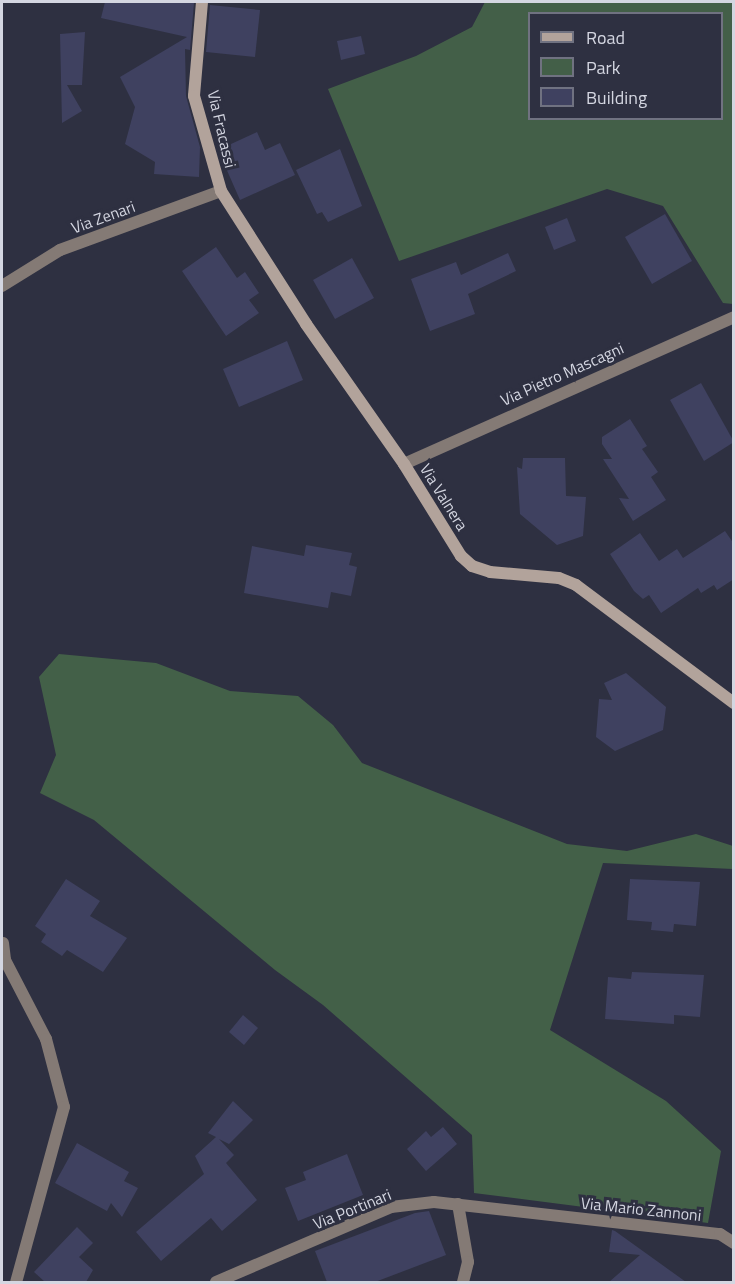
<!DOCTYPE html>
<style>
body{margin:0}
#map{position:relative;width:735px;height:1284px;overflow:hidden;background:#2e3041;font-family:"Titillium Web",sans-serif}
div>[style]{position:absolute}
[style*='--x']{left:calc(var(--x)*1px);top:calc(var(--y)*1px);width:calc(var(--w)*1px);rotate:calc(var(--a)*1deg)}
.green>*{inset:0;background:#435f48}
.forest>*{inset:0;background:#436048}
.building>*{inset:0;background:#3f4160}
.street>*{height:12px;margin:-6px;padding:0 6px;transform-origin:6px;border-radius:6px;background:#847a75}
.secondary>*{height:12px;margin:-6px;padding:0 6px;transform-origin:6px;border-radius:6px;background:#b2a39b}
span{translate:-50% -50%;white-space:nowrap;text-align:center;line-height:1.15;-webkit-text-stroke:6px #2e3041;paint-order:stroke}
.street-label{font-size:16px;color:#d4d6e1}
.frame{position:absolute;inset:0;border:3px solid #d4d6e1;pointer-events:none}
.legend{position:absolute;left:528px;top:12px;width:195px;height:108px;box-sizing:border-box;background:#2e3041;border:2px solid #707281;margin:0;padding:8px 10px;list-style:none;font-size:18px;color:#d4d6e1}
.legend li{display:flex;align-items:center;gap:12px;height:30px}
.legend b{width:30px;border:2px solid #707281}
</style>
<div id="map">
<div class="green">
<i style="clip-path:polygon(evenodd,485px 2px,733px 2px,733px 304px,723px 303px,663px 206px,607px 189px,399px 261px,328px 89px,416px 56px,472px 27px,485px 2px,530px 14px,722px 14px,722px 118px,530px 118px,530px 14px)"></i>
</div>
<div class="forest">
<i style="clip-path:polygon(59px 654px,156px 663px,230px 691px,298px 696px,333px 725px,362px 763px,567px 844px,627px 851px,696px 834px,733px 846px,733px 869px,603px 863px,550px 1030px,666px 1101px,721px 1151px,708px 1223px,474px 1193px,472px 1135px,323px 1005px,275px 970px,94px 820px,40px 793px,56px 755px,39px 677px)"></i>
</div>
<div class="building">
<i style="clip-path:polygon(105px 2px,194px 3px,190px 50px,185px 49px,186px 96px,200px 147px,199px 177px,154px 174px,155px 162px,125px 144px,135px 107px,120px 77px,187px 37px,101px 18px)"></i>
<i style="clip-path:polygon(210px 5px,260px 10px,255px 57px,206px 52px)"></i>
<i style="clip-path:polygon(85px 32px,82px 85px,67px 85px,82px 111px,62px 123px,60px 34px)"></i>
<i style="clip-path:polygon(361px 36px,365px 54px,341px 60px,337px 41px)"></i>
<i style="clip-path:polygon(257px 132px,265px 150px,280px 143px,295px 175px,240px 200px,218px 150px)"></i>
<i style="clip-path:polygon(340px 149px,362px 206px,328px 222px,322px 212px,317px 214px,296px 170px)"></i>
<i style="clip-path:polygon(665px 214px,692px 261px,652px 284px,625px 237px)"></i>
<i style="clip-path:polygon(567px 218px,576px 241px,554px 250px,545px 227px)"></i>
<i style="clip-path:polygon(216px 247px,237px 278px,245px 272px,259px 293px,249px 300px,259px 313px,226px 336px,182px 271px)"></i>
<i style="clip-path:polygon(508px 253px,516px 271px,468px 294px,475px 314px,430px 331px,411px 279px,456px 262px,461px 275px)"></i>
<i style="clip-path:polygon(352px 258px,374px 298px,335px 319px,313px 280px)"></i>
<i style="clip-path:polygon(287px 341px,303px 380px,239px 407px,223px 369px)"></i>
<i style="clip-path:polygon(701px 383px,734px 442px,704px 461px,670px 400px)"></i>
<i style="clip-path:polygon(630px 419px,647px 446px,642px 449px,658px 472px,651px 477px,666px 500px,633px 521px,619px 498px,629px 499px,603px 459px,612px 459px,602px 444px,602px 437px)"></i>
<i style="clip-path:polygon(523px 458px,565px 458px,566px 496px,586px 497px,583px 536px,557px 545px,520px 514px,517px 467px,522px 469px)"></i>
<i style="clip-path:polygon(725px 531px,734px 544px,734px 579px,717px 590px,714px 585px,701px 593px,698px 588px,661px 613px,649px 595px,643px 599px,634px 591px,610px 554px,640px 533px,659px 561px,677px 549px,683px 558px)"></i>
<i style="clip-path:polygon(306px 545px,352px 553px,349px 565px,357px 567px,351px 596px,331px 592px,328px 608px,244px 593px,252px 546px,304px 556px)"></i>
<i style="clip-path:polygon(626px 673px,666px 707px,663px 730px,615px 751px,596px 737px,599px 699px,612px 700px,604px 683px)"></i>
<i style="clip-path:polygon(66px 879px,100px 901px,90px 916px,127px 938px,103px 972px,67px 950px,62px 956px,41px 942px,46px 934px,35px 926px)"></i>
<i style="clip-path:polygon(630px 879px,700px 882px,696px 926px,674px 924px,673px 932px,651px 930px,652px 922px,627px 920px)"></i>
<i style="clip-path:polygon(632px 972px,704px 975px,700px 1017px,674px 1015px,674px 1024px,605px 1019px,608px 977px,631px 979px)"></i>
<i style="clip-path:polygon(243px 1015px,258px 1028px,244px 1045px,229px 1032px)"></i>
<i style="clip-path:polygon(233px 1101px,253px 1120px,229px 1144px,219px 1139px,234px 1155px,226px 1163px,257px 1200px,222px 1231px,211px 1218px,161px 1261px,136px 1232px,204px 1174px,195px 1156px,216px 1137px,208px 1133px)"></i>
<i style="clip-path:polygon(443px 1127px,457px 1144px,426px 1171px,407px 1149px,426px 1131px,431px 1137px)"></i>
<i style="clip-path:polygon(77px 1143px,129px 1172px,124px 1181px,138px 1188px,122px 1217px,111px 1203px,107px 1211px,55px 1183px)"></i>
<i style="clip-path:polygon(347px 1154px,363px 1195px,298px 1221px,285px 1188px,306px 1180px,303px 1172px)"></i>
<i style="clip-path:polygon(429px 1211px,446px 1255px,375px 1282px,327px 1282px,315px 1251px,415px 1213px)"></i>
<i style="clip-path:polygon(77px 1227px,93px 1243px,79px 1257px,93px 1270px,86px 1282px,45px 1282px,34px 1272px)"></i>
<i style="clip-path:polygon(612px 1230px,615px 1231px,686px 1282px,609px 1282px,640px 1255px,609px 1252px)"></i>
</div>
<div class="street">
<i style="--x:2;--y:286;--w:68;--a:-31.8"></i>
<i style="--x:60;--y:250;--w:171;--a:-20.1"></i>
<i style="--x:404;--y:464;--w:361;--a:-24"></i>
<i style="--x:3;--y:943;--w:17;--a:83"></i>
<i style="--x:5;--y:960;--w:89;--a:62.6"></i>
<i style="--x:46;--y:1039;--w:70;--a:75.2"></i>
<i style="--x:64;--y:1107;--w:181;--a:105.3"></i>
<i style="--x:458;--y:1204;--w:59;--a:80.2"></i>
<i style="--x:468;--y:1262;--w:21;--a:104"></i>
<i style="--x:216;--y:1282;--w:190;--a:-23.2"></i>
<i style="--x:391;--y:1207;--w:43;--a:-6.6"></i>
<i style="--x:434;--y:1202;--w:288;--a:6.4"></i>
<i style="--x:720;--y:1234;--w:17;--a:33"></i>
</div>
<div class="secondary">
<i style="--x:202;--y:2;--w:94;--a:94.9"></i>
<i style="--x:194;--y:96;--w:99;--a:74.1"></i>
<i style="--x:221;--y:191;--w:158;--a:57.4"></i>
<i style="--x:306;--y:324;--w:171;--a:55"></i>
<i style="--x:404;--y:464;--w:108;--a:58.2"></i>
<i style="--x:461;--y:556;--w:15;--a:42"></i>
<i style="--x:472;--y:566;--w:19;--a:18"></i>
<i style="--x:490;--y:572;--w:69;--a:5"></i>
<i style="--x:559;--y:578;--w:18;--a:22"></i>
<i style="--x:576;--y:585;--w:197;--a:36.8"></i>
</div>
<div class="street-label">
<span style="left:222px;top:129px;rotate:77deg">Via Fracassi</span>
<span style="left:103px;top:217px;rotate:-20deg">Via Zenari</span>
<span style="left:562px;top:374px;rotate:-24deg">Via Pietro Mascagni</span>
<span style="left:444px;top:497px;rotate:58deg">Via Valnera</span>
<span style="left:352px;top:1209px;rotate:-22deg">Via Portinari</span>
<span style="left:641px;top:1209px;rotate:6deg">Via Mario Zannoni</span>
</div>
<div class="frame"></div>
<ul class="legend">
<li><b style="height:8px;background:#b2a39b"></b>Road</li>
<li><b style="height:16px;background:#435f48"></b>Park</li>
<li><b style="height:16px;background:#3f4160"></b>Building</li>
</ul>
</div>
